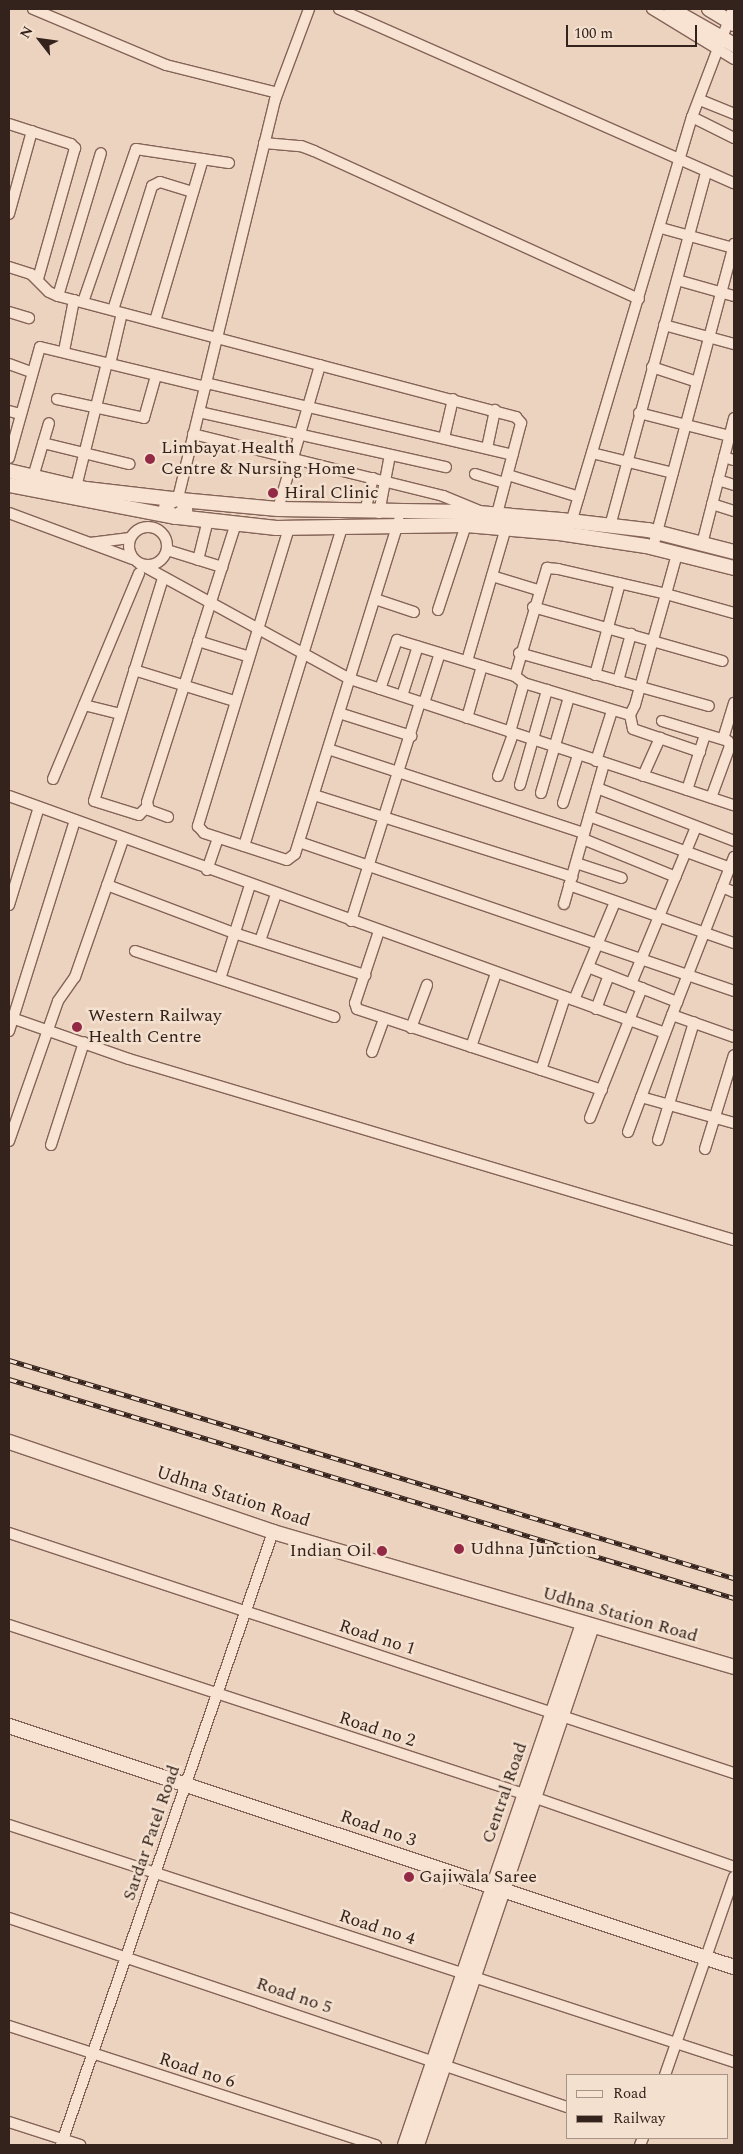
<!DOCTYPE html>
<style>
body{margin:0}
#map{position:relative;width:743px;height:2154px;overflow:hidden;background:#ecd3bf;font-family:Spectral,serif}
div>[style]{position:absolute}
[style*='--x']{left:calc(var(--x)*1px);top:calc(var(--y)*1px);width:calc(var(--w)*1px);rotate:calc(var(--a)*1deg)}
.roads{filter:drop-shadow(1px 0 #846458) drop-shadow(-1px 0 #846458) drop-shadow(0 1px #846458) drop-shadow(0 -1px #846458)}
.street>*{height:10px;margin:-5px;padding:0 5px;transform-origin:5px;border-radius:5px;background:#f8e3d2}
.street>.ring{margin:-5px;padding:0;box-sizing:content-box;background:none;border:10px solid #f8e3d2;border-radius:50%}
.secondary>*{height:14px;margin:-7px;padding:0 7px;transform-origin:7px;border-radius:7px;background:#f8e3d2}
.rail>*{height:4.5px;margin-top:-2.25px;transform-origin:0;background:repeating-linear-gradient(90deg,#f4e0ce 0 8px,#34221c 0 16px);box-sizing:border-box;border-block:1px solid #34221c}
.dots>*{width:14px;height:14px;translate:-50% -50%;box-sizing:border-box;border:2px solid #f4e0ce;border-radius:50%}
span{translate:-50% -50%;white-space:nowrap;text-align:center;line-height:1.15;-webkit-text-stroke:5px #f4e0ce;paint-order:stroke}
.poi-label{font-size:18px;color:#34221c}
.left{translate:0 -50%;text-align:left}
.right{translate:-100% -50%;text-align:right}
.street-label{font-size:18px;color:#34221c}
.frame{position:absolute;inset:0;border:10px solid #34221c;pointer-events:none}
.legend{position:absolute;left:566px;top:2074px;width:162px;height:65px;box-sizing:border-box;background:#f4e0ce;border:1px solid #a79487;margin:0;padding:6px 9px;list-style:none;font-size:15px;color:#34221c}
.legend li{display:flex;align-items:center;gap:10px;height:25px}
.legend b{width:25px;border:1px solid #a79487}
.north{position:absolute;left:15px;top:15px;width:50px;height:50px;-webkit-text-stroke:4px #f4e0ce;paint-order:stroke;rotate:300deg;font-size:14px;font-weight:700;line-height:20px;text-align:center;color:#34221c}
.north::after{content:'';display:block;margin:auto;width:18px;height:22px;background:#34221c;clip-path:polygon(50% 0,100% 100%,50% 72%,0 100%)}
.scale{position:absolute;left:566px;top:25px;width:131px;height:22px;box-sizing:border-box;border:2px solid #34221c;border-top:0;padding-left:6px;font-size:15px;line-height:18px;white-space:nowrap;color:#34221c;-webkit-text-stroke:4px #f4e0ce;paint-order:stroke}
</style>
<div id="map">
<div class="roads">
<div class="street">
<i style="--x:33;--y:9;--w:144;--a:22.8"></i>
<i style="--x:166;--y:65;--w:115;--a:14"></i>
<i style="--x:339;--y:9;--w:432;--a:23.8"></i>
<i style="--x:652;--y:9;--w:96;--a:31.4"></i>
<i style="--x:700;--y:100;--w:37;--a:22"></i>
<i style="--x:692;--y:117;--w:47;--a:26.6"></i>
<i style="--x:9;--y:124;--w:65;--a:17.9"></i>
<i style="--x:71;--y:144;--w:6;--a:45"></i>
<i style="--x:75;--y:148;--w:136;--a:105.8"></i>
<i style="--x:264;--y:143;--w:37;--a:5"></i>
<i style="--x:301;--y:146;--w:14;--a:21"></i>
<i style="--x:314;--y:151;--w:357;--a:24.5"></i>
<i style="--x:9;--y:214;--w:86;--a:-74.5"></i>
<i style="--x:661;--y:228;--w:75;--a:15.5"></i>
<i style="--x:9;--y:267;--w:23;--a:18"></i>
<i style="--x:31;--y:274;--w:25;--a:45"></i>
<i style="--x:49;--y:292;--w:10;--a:24"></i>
<i style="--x:58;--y:296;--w:474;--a:14.8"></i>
<i style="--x:516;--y:417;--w:8;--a:50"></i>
<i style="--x:521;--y:423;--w:94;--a:104.8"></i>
<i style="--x:677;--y:280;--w:59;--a:15.7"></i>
<i style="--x:58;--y:296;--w:149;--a:-73.3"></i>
<i style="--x:83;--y:302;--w:162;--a:-70.9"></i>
<i style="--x:136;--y:149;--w:94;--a:8.6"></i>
<i style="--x:113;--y:310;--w:130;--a:-72.5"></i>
<i style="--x:152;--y:186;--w:9;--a:-27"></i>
<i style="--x:160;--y:182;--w:34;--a:17"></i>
<i style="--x:9;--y:312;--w:21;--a:17"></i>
<i style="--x:155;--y:321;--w:169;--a:-73.5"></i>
<i style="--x:664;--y:325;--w:73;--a:15.2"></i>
<i style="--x:64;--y:351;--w:52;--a:-78.9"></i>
<i style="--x:9;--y:364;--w:23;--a:20"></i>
<i style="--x:110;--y:364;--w:52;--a:-76.8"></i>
<i style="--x:652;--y:367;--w:47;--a:18.4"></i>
<i style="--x:206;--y:383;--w:315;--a:13.2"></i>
<i style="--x:57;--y:399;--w:89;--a:12.3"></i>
<i style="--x:144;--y:418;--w:44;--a:-74.1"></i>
<i style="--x:9;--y:411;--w:11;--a:15"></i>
<i style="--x:199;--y:412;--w:253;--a:12.6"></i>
<i style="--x:639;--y:413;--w:94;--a:14.2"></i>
<i style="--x:193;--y:434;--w:258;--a:13.9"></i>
<i style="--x:443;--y:496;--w:42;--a:22.3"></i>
<i style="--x:444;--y:438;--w:40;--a:-77"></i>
<i style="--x:43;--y:443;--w:89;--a:13.7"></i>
<i style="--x:487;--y:448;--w:39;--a:-78"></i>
<i style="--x:592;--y:453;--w:83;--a:13.9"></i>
<i style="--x:724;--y:457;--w:10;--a:17"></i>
<i style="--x:9;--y:458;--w:115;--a:-74.4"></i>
<i style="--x:40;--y:347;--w:170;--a:13.6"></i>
<i style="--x:475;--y:474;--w:31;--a:17"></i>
<i style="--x:508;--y:475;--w:74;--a:17.2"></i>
<i style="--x:33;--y:477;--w:56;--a:-73.5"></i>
<i style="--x:718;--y:480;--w:17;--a:17"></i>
<i style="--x:76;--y:487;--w:128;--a:-76"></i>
<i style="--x:178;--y:498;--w:410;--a:-76.3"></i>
<i style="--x:275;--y:100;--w:97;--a:-69.5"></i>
<i style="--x:712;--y:504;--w:23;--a:18"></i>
<i style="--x:278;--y:509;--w:150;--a:-73.7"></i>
<i style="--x:365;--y:512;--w:35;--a:-77"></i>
<i style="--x:9;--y:513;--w:132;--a:20.4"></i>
<i style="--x:379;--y:513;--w:59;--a:-79.3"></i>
<i style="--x:570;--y:526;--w:427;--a:-73.4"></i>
<i style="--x:692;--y:117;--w:116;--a:-69.2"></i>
<i style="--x:610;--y:526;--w:367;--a:-74.8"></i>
<i class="ring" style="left:129px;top:527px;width:28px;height:28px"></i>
<i style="--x:289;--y:528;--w:312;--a:107"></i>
<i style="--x:198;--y:826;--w:9;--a:49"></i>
<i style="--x:204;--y:833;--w:87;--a:18"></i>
<i style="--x:287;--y:860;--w:10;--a:-37"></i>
<i style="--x:295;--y:854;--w:349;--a:-72.7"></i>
<i style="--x:90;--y:543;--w:40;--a:-7.1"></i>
<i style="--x:702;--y:544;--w:130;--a:-75.7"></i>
<i style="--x:653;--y:547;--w:314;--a:-75"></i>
<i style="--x:167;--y:550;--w:58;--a:17.2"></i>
<i style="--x:677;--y:554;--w:41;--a:105.4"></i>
<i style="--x:666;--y:594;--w:48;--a:105.8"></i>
<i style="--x:653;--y:640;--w:67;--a:105.5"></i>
<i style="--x:635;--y:705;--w:11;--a:117"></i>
<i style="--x:630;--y:715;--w:111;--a:-163.2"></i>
<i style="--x:524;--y:683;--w:11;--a:-142"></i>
<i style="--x:515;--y:676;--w:113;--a:-73.5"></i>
<i style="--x:547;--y:568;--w:11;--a:5"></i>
<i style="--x:558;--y:569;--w:111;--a:13"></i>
<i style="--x:666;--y:594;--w:71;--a:15.6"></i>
<i style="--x:198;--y:560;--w:41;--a:-76"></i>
<i style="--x:140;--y:564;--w:239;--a:28.7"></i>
<i style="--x:350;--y:679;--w:404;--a:18.2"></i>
<i style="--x:492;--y:576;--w:48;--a:16.9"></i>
<i style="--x:375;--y:599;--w:41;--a:18.4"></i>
<i style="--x:533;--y:607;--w:197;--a:15.9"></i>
<i style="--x:438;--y:610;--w:89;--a:-71.8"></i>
<i style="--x:198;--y:641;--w:51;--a:17"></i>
<i style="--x:519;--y:653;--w:197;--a:15.6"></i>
<i style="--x:467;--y:661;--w:139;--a:-73.7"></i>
<i style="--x:134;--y:670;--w:105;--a:17.2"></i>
<i style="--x:595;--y:675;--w:95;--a:-74.8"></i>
<i style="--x:618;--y:681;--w:49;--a:-74.5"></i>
<i style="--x:380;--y:689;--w:52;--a:-70.9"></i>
<i style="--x:397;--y:640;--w:123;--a:17"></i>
<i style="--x:402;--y:696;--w:52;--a:-72.3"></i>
<i style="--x:424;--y:703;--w:52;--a:-72.3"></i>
<i style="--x:84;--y:705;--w:37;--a:14"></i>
<i style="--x:339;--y:713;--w:76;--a:17.7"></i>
<i style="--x:630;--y:715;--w:14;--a:78"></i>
<i style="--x:633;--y:729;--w:71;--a:18.9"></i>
<i style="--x:467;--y:718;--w:54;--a:-73.9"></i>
<i style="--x:662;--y:721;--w:69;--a:16.9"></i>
<i style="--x:728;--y:741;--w:5;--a:68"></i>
<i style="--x:730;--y:746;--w:55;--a:110.1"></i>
<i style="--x:510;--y:732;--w:51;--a:-74.1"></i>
<i style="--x:723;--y:739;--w:38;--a:-73"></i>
<i style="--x:328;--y:749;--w:269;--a:18.2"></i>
<i style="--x:596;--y:761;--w:52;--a:-72.3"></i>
<i style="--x:498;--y:776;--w:45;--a:-70.3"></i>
<i style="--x:643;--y:776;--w:42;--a:-65.9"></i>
<i style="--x:53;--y:779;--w:223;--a:-67.3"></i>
<i style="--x:520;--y:785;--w:99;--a:-74.1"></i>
<i style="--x:597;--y:788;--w:147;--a:21.1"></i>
<i style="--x:687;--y:790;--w:58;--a:-71.9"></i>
<i style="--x:541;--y:793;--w:100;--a:-73.7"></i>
<i style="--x:314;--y:795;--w:271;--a:17.6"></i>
<i style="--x:9;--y:796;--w:697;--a:19.86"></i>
<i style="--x:563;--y:803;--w:50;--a:-72.6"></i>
<i style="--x:147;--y:807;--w:11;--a:135"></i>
<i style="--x:139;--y:815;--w:47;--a:-162.7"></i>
<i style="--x:94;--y:801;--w:233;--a:-72.8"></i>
<i style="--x:589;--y:816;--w:150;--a:20.2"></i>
<i style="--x:168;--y:817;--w:20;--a:-160"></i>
<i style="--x:149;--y:810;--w:8;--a:-104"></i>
<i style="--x:147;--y:802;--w:293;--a:-72.3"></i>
<i style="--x:583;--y:839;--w:100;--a:22.2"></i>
<i style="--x:299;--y:842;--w:460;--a:18.9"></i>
<i style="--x:244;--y:846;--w:333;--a:-72.9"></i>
<i style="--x:576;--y:863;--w:48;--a:18.1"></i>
<i style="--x:207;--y:870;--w:34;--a:-71"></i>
<i style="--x:107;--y:885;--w:136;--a:20.7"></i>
<i style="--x:234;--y:933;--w:138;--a:17.8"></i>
<i style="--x:569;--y:885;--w:175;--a:19.4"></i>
<i style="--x:722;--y:887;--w:13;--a:23"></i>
<i style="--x:564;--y:904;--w:146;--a:-74.1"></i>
<i style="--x:9;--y:905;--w:102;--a:-73"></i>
<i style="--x:351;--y:921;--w:230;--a:-72.5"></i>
<i style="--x:379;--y:931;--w:76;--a:108.4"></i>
<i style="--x:355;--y:1003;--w:6;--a:72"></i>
<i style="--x:357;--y:1009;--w:258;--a:18.3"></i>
<i style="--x:260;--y:941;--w:50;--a:-71.2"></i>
<i style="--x:135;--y:951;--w:210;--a:18.3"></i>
<i style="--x:588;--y:967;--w:96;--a:21.5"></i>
<i style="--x:220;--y:979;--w:99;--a:-72.3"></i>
<i style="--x:631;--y:984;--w:170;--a:-67.5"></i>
<i style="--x:574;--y:1000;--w:106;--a:-67.3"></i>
<i style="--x:596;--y:1009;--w:36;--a:-69"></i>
<i style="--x:672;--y:1015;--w:170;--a:-68.6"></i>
<i style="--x:9;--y:1017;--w:127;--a:19.3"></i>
<i style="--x:129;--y:1059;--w:631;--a:16.66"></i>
<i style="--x:411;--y:1028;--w:46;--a:-69.6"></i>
<i style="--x:9;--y:1031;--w:221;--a:-72.6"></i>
<i style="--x:471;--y:1047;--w:78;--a:-71.3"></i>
<i style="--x:372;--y:1052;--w:35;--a:-70"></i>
<i style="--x:541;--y:1070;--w:77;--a:-71.8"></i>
<i style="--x:641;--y:1097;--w:97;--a:15.6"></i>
<i style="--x:590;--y:1118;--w:140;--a:-68.2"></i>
<i style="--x:628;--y:1132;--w:125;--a:-69.4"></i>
<i style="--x:672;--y:1015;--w:66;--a:19.5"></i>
<i style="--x:658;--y:1140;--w:123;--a:-73"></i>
<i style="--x:9;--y:1141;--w:148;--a:-70.7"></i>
<i style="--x:58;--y:1001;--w:29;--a:-55"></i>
<i style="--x:75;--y:977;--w:145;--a:-70.7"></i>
<i style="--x:51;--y:1145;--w:108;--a:-72.2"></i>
<i style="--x:705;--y:1149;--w:98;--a:-72.9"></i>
<i style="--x:9;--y:1533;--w:764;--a:18.32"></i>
<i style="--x:9;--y:1625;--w:555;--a:18.17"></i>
<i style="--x:536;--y:1798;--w:210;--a:19.2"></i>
<i style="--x:9;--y:1825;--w:763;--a:18.1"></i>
<i style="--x:9;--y:1918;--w:589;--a:18.71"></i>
<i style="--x:9;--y:2026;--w:386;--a:18"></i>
<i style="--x:665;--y:2075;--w:210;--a:-70.8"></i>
<i style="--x:9;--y:2122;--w:75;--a:17.9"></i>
<i style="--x:61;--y:2145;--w:649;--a:-70.92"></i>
<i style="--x:640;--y:2145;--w:8;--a:-67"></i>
</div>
<div class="secondary">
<i style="--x:671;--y:9;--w:73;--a:29.7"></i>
<i style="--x:709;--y:9;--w:29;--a:31"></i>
<i style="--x:9;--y:471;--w:79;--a:13.2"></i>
<i style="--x:86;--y:489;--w:87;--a:6.6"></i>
<i style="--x:9;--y:485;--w:169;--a:10.9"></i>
<i style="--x:175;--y:517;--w:12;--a:-31"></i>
<i style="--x:185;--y:511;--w:7;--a:-90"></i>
<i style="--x:185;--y:504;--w:9;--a:-139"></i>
<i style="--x:178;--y:498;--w:12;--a:156"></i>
<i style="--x:167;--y:503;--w:6;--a:99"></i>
<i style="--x:166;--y:509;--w:9;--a:49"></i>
<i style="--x:181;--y:500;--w:97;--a:5.3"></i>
<i style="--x:278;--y:509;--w:188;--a:0.9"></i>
<i style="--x:466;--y:512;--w:95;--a:4.8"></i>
<i style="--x:561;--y:520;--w:88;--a:6.6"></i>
<i style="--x:648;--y:530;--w:89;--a:14.3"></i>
<i style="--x:178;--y:517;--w:99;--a:6.4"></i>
<i style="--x:276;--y:528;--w:190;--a:-0.9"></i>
<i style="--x:466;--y:525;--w:93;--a:4.9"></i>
<i style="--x:559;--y:533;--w:88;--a:8.5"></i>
<i style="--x:646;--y:546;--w:91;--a:14"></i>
<i style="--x:9;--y:1442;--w:279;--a:18.8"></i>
<i style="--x:273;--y:1532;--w:480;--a:16.3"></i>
<i style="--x:9;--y:1726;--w:764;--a:18.39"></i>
<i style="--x:405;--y:2145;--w:551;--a:-71.14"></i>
<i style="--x:417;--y:2145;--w:548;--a:-71.37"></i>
</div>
</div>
<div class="rail">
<i style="--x:9;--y:1360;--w:757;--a:16.74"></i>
<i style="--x:9;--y:1379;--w:757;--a:16.81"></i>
</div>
<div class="dots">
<i style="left:150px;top:459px;background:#922a45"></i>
<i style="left:273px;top:493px;background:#922a45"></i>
<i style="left:77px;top:1027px;background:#922a45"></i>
<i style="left:459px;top:1549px;background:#922a45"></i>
<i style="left:382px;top:1551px;background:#922a45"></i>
<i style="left:409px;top:1877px;background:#922a45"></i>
</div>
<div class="poi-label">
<span class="left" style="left:161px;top:459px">Limbayat Health<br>Centre &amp; Nursing Home</span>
<span class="left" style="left:284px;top:493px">Hiral Clinic</span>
<span class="left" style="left:88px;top:1027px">Western Railway<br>Health Centre</span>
<span class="left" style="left:470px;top:1549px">Udhna Junction</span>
<span class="right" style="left:372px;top:1551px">Indian Oil</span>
<span class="left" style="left:419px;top:1877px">Gajiwala Saree</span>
</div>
<div class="street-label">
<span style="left:233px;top:1497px;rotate:18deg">Udhna Station Road</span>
<span style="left:620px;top:1615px;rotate:16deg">Udhna Station Road</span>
<span style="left:377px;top:1638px;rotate:18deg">Road no 1</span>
<span style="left:377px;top:1730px;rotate:18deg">Road no 2</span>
<span style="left:505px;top:1793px;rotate:-71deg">Central Road</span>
<span style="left:378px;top:1829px;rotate:19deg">Road no 3</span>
<span style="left:152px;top:1833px;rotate:-71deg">Sardar Patel Road</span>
<span style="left:377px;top:1928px;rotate:18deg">Road no 4</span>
<span style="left:294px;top:1996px;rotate:19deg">Road no 5</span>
<span style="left:197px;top:2071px;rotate:18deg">Road no 6</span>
</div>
<div class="frame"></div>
<ul class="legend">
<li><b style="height:6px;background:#f8e3d2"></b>Road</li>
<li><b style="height:6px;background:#34221c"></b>Railway</li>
</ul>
<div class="north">N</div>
<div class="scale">100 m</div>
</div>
